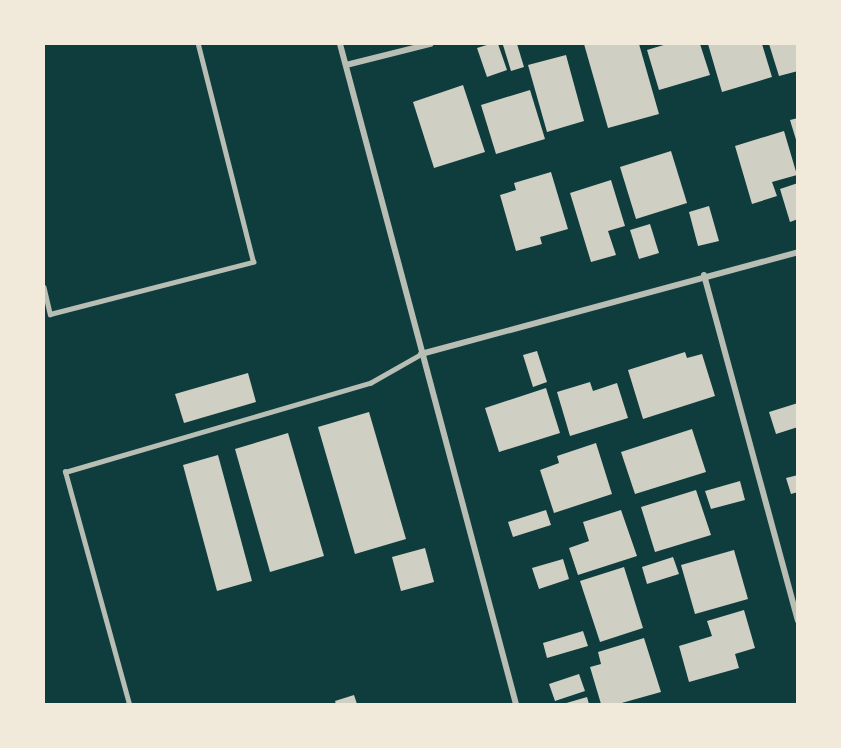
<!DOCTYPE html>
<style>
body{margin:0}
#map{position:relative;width:841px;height:748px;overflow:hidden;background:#0f3d3e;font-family:Helvetica,sans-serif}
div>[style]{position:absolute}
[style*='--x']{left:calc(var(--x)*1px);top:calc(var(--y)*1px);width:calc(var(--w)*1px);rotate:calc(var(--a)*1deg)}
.building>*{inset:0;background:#cfcfc3}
.service>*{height:4.5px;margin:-2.25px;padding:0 2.25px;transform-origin:2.25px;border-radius:2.25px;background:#b8beb3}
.minor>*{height:6px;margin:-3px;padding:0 3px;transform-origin:3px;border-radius:3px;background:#b8beb3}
span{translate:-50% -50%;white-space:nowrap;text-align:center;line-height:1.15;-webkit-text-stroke:4.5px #f1e9da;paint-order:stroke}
.frame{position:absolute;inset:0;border:45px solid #f1e9da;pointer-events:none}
</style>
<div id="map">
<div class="building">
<i style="clip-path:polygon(490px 44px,498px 44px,507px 70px,487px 77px,477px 48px)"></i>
<i style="clip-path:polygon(517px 44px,524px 67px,511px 71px,503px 45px)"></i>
<i style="clip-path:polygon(584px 44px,639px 44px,659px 114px,608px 128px)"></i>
<i style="clip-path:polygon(667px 44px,700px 44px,710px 75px,659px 90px,647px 50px)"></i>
<i style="clip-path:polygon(708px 44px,762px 44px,772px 77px,722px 92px)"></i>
<i style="clip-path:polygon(769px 44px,798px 44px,798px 71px,779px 76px)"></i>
<i style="clip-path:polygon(566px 55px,584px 121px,547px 132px,528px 65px)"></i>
<i style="clip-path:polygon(463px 85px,485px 152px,434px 168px,413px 102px)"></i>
<i style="clip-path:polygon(530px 90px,545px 139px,496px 154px,481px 105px)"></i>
<i style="clip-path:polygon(798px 118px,798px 143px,797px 143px,790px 120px)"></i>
<i style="clip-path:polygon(784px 131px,797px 175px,772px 182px,777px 196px,752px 204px,735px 146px)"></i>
<i style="clip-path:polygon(671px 151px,687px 203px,636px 219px,620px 167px)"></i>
<i style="clip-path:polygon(551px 172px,568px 229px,540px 237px,542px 244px,516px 251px,500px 195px,516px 190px,514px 183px)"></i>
<i style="clip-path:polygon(611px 180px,625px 226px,608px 231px,616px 255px,591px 262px,570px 193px)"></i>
<i style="clip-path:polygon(798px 183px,798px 219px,790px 222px,780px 189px)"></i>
<i style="clip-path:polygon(709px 206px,719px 241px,698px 246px,689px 212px)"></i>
<i style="clip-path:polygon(650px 224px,659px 253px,639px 259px,630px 230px)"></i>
<i style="clip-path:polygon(537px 351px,547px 382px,533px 387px,523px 355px)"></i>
<i style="clip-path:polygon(685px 352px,687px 358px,702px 354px,715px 396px,643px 419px,628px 370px)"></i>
<i style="clip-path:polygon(248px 373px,256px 402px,184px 423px,175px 394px)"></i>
<i style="clip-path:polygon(590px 382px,593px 391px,617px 383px,628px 418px,570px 436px,557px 392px)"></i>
<i style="clip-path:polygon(546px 388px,560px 433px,499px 452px,485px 408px)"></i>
<i style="clip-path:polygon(798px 403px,798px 427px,776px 434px,769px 412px)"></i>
<i style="clip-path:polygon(369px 412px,406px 539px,355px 554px,318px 427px)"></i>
<i style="clip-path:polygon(692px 429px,706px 472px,635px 494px,621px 452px)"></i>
<i style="clip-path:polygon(288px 433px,324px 556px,270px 572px,235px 449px)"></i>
<i style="clip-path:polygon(596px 443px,612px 494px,554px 513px,540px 470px,559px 463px,557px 456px)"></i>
<i style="clip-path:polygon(218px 455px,252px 581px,217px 591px,183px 465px)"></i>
<i style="clip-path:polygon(798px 475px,798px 492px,791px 494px,786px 478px)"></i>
<i style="clip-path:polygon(740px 481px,745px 500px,711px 509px,705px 491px)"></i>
<i style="clip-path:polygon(696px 490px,711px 535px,655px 552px,641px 507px)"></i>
<i style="clip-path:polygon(546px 510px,551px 525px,513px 537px,508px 522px)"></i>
<i style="clip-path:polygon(621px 510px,637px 556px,578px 575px,569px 548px,589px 541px,583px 522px)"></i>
<i style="clip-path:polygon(425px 548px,434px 582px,401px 591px,392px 557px)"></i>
<i style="clip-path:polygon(734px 550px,748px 599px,695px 614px,681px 565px)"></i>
<i style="clip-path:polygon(673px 557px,679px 574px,647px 584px,642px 567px)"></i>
<i style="clip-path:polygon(563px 559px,569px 579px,539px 589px,532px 568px)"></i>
<i style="clip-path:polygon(624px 567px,643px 628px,600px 642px,580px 581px)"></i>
<i style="clip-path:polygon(744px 610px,755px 648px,735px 654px,739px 668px,689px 682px,679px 646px,712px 636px,707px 621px)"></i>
<i style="clip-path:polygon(583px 631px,588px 646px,547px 658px,543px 643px)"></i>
<i style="clip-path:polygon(644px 638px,661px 692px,618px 704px,601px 704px,590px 667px,601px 664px,598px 652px)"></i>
<i style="clip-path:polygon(579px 674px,585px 691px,555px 701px,549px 684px)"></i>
<i style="clip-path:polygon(354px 695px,357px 704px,336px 704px,335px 701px)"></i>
<i style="clip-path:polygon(587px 697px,589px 704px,563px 704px)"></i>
</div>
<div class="service">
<i style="--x:44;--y:287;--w:28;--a:77"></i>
<i style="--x:50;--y:314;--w:210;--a:-14.4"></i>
<i style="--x:253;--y:262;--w:225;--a:-104.2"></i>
<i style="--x:129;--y:704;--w:241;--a:-105.4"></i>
<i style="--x:65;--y:472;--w:318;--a:-16.3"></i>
<i style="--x:370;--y:383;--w:59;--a:-29.6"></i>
</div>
<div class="minor">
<i style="--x:340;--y:44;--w:683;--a:75.07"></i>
<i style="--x:346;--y:65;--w:87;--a:-14"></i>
<i style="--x:704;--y:275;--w:358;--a:74.8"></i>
<i style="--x:421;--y:354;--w:391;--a:-15.1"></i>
</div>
<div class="frame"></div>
</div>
